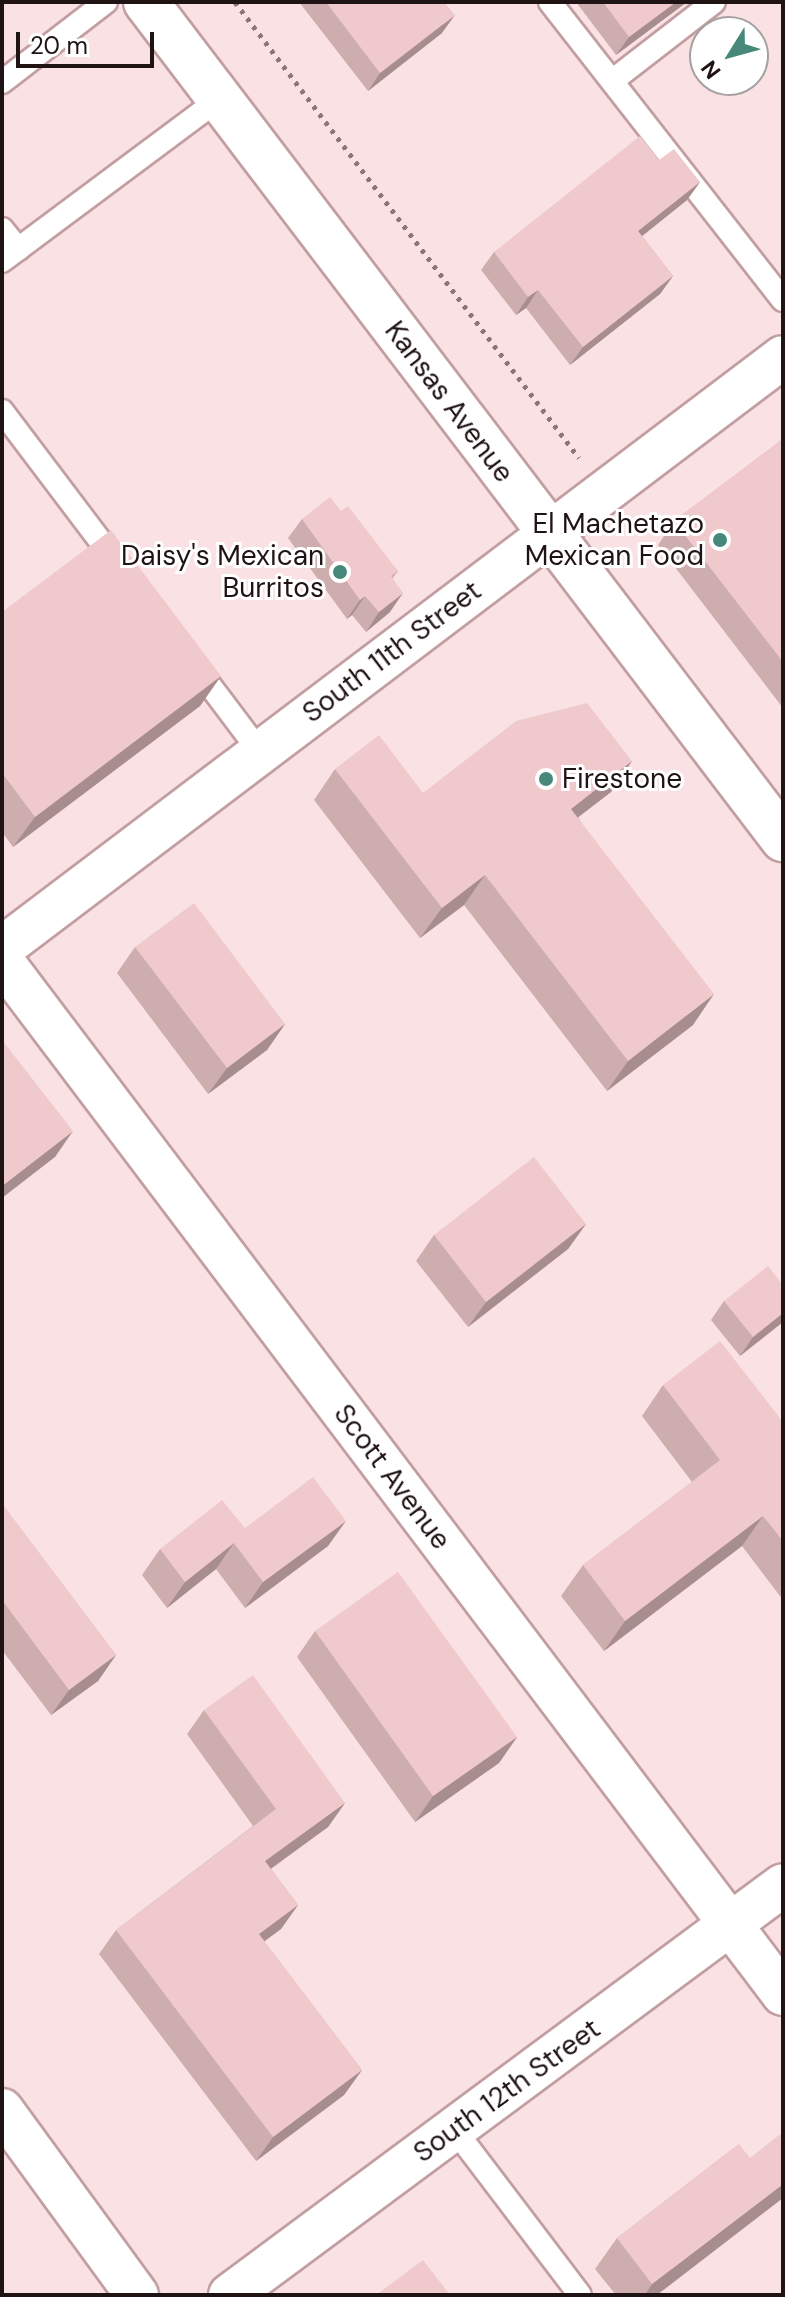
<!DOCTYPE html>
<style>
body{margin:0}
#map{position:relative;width:785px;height:2297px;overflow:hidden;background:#fae2e4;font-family:"DM Sans",sans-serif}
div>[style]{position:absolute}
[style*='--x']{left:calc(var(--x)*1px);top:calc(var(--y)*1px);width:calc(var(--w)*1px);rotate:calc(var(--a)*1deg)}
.path>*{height:5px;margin-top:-2.5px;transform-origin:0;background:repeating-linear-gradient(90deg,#897779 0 4px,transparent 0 10px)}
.roads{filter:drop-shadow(2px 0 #c39ea1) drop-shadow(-2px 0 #c39ea1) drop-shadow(0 2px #c39ea1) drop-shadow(0 -2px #c39ea1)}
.lane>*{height:22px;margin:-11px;padding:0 11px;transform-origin:11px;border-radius:11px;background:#fff}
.street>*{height:42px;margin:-21px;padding:0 21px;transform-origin:21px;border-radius:21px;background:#fff}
.secondary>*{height:44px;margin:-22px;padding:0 22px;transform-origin:22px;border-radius:22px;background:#fff}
.wall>*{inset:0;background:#ceadaf}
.shaded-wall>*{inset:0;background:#a88d8f}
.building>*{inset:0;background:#f0c9cc}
.dots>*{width:22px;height:22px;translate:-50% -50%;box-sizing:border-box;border:4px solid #fff;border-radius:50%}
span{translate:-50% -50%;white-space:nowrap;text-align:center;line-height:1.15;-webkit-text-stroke:6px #fff;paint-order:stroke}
.street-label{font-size:28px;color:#201314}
.poi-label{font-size:28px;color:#201314}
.right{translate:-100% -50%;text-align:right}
.left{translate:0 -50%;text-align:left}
.frame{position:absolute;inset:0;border:4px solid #201314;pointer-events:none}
.north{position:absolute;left:689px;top:16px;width:80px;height:80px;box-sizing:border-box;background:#fff;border:2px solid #a6a1a1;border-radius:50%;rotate:233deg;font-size:22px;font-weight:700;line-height:32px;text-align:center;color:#201314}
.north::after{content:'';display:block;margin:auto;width:28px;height:36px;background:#46897b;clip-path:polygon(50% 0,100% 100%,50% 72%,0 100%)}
.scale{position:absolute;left:16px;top:32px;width:138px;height:36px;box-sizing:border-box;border:4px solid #201314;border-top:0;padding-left:10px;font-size:24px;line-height:28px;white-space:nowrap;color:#201314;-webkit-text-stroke:6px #fff;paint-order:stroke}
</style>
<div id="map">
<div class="path">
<i style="--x:235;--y:2;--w:571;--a:52.97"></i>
</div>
<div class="roads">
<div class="lane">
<i style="--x:550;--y:2;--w:378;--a:52"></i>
<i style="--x:612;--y:81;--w:129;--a:-37.8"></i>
<i style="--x:2;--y:82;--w:131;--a:-37.6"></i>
<i style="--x:2;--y:229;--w:26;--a:51"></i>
<i style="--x:2;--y:261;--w:271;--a:-36.7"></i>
<i style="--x:2;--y:411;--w:191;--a:52.9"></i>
<i style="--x:196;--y:667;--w:106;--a:53"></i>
<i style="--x:454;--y:2129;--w:208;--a:52.8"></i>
</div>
<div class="street">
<i style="--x:2;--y:948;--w:979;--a:-37.12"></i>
<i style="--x:2;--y:961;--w:1295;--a:52.91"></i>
<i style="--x:2;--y:2110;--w:229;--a:53.9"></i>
<i style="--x:230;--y:2295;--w:688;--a:-36.55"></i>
</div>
<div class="secondary">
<i style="--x:146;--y:2;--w:1052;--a:52.73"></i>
</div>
</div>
<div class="wall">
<i style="clip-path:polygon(299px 2px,444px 2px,442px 33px,368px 91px)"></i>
<i style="clip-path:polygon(576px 2px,687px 2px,616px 55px)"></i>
<i style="clip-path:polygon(659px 160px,700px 182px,687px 200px,642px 236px,673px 276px,660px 294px,570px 365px,526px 308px,516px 315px,481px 270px,494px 252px)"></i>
<i style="clip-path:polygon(783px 439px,783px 708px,658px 545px,674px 521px)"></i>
<i style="clip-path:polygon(341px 511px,398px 571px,392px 579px,390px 612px,366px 632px,352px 615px,347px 619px,288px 538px,302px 519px)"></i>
<i style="clip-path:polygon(2px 612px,221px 676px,200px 706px,13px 847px,2px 832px)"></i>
<i style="clip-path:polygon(632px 761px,611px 792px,578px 817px,693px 1025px,607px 1091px,464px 905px,420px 938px,314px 800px,335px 769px,423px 793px)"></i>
<i style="clip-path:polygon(135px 947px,285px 1024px,267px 1050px,208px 1094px,117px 973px)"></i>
<i style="clip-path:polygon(586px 1224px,568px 1249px,468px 1327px,416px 1261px,434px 1235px)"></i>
<i style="clip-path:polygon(783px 1285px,783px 1322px,740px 1356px,711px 1320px,724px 1301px)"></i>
<i style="clip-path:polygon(663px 1385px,783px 1422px,783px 1600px,742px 1546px,604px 1651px,561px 1596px,583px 1565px,692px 1482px,642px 1416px)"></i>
<i style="clip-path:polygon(2px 1504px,116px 1655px,98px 1681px,51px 1715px,2px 1650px)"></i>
<i style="clip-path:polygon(245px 1528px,328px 1546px,245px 1608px,216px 1569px,167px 1608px,142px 1575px,160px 1549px)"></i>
<i style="clip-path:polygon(315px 1631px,517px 1737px,499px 1763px,415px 1822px,297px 1657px)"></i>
<i style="clip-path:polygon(204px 1710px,345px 1803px,328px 1827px,271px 1869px,298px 1905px,281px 1929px,264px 1941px,362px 2070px,344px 2095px,256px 2161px,99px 1954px,116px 1930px,253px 1826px,187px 1734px)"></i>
<i style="clip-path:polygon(739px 2144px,657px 2295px,616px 2295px,595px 2269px,617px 2238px)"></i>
</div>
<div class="shaded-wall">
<i style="clip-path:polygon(676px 2px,687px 2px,616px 55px,629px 37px)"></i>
<i style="clip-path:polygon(455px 15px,442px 33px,368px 91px,380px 73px)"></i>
<i style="clip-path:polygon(700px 182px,687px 200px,626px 249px,638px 231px)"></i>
<i style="clip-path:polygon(673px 276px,660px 294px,570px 365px,583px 347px)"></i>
<i style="clip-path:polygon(538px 290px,526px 308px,516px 315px,528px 297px)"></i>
<i style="clip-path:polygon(403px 593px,390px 612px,366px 632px,379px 612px)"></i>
<i style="clip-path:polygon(365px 596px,352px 615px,347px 619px,360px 600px)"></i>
<i style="clip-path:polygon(221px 676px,200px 706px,13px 847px,35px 817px)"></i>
<i style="clip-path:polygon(632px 761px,611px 792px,550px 839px,571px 809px)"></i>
<i style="clip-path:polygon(485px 875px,464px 905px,420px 938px,442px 908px)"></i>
<i style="clip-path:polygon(714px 994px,693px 1025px,607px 1091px,628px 1061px)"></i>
<i style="clip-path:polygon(285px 1024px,267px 1050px,208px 1094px,227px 1068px)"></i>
<i style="clip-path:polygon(73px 1131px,55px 1157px,2px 1198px,2px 1186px)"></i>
<i style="clip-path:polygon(586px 1224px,568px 1249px,468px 1327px,486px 1302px)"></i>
<i style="clip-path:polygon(783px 1313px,783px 1322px,740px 1356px,753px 1337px)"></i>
<i style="clip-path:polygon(763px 1516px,742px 1546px,604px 1651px,625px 1621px)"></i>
<i style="clip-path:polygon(346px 1521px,328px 1546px,245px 1608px,263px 1582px)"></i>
<i style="clip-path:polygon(234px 1543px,216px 1569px,167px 1608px,185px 1582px)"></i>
<i style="clip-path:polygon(116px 1655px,98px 1681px,51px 1715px,69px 1690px)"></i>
<i style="clip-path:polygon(517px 1737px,499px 1763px,415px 1822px,433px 1796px)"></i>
<i style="clip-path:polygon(345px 1803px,328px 1827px,248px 1885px,265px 1861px)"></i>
<i style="clip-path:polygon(298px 1905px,281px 1929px,242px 1958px,259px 1934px)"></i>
<i style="clip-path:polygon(362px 2070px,344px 2095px,256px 2161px,273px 2137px)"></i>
<i style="clip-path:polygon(783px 2184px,783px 2198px,657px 2295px,645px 2295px,652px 2284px)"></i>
</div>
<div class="building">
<i style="clip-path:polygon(326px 2px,444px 2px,455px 15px,380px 73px)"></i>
<i style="clip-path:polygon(603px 2px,676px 2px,629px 37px)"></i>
<i style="clip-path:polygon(640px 136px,659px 160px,674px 149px,700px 182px,638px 231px,673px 276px,583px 347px,538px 290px,528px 297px,494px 252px)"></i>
<i style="clip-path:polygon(783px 439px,783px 662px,674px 521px)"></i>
<i style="clip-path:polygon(330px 497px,341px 511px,348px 506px,398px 571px,391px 576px,403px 593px,379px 612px,365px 596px,360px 600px,302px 519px)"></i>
<i style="clip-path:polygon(111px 530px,221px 676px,35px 817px,2px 773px,2px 612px)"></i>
<i style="clip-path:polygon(587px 703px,632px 761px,571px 809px,714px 994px,628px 1061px,485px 875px,442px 908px,335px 769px,379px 735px,423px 793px,516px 721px)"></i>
<i style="clip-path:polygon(194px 903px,285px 1024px,227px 1068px,135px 947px)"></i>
<i style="clip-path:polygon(2px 1040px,73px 1131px,2px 1186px)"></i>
<i style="clip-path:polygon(534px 1157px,586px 1224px,486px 1302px,434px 1235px)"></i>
<i style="clip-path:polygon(768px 1266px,783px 1285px,783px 1313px,753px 1337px,724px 1301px)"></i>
<i style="clip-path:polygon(720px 1341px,783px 1422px,783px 1541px,763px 1516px,625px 1621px,583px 1565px,720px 1460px,663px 1385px)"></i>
<i style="clip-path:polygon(313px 1477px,346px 1521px,263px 1582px,234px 1543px,185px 1582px,160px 1549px,222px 1500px,245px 1528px)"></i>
<i style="clip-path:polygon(2px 1504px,116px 1655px,69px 1690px,2px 1600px)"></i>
<i style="clip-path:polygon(398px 1572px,517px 1737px,433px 1796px,315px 1631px)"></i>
<i style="clip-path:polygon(253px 1675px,345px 1803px,265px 1861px,298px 1905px,259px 1934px,362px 2070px,273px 2137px,116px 1930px,276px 1809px,204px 1710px)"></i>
<i style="clip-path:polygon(783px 2132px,783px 2184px,652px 2284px,617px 2238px,739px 2144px,750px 2158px)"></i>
<i style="clip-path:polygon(423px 2260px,450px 2295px,376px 2295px)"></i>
</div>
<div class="dots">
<i style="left:720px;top:540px;background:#46897b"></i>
<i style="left:340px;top:572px;background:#46897b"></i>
<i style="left:546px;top:779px;background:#46897b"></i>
</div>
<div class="street-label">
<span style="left:449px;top:402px;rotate:53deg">Kansas Avenue</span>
<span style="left:392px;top:652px;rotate:-37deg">South 11th Street</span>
<span style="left:392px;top:1477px;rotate:53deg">Scott Avenue</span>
<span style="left:507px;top:2091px;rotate:-36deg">South 12th Street</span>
</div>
<div class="poi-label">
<span class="right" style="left:704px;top:540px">El Machetazo<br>Mexican Food</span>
<span class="right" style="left:324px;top:572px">Daisy's Mexican<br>Burritos</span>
<span class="left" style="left:562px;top:779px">Firestone</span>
</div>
<div class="frame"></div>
<div class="north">N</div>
<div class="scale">20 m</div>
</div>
